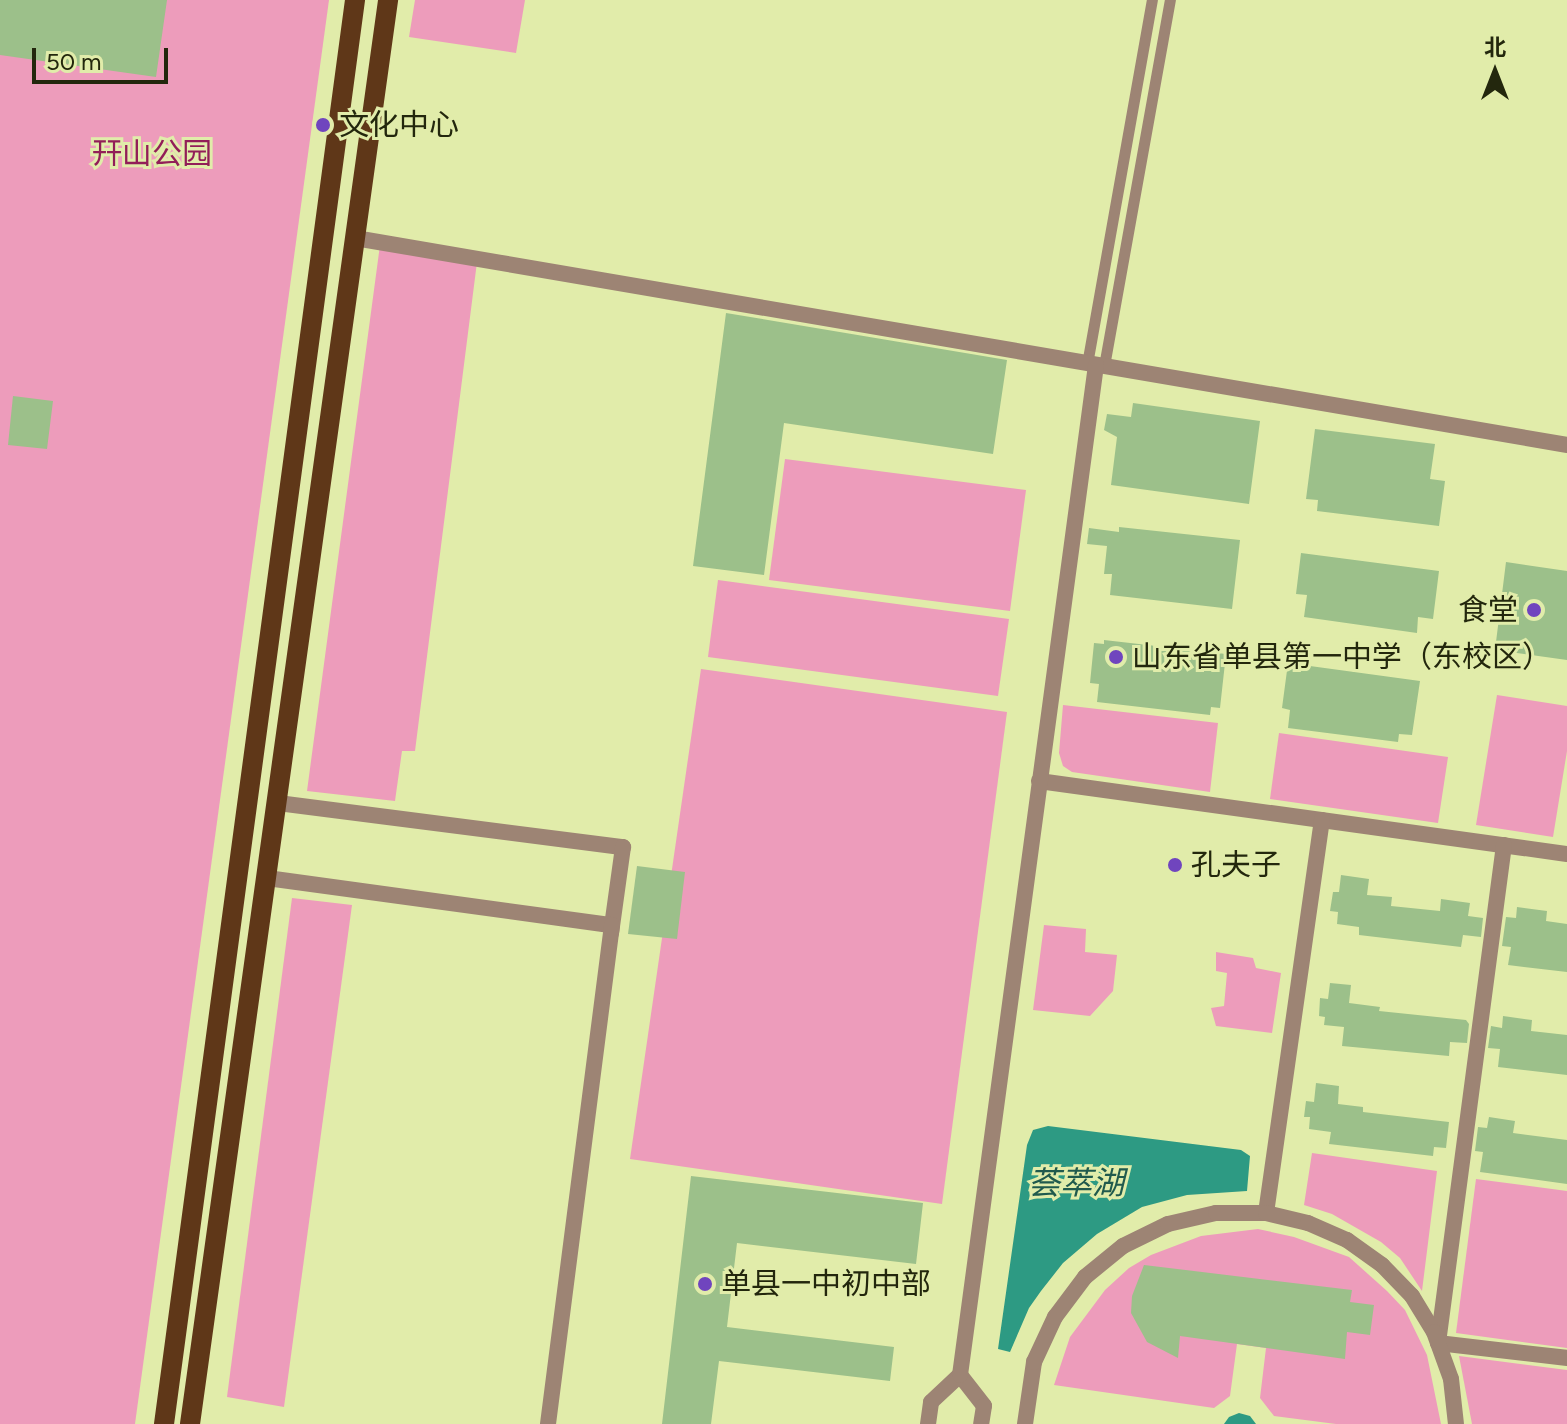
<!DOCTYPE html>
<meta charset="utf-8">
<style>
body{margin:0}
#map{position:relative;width:1567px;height:1424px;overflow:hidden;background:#e1ecaa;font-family:Figtree,"Noto Sans SC",sans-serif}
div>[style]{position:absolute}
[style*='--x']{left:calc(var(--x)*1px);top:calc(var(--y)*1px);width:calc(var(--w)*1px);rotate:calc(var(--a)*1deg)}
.green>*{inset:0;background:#ed9cbb}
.water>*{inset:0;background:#2d9a83}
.building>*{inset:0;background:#9cc08a}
.lane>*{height:11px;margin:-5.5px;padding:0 5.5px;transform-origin:5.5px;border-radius:5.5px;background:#9d8474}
.street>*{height:16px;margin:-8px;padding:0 8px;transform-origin:8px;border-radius:8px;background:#9d8474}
.primary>*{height:20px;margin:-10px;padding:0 10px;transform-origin:10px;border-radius:10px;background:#5f3718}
.dots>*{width:22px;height:22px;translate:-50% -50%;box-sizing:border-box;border:4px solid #e1ecaa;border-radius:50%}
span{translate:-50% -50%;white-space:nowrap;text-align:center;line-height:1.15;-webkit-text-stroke:6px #e1ecaa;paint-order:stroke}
.poi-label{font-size:30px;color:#23270d}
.left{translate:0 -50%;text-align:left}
.right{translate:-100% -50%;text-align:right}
.park-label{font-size:30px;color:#921e58}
.water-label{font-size:32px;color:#205a4d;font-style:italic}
.north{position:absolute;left:1455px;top:32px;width:80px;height:80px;-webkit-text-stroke:6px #e1ecaa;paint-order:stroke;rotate:0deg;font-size:22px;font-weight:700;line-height:32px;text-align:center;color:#23270d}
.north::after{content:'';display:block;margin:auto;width:28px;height:36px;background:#23270d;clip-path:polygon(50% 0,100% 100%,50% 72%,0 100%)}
.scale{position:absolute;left:32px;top:48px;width:136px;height:36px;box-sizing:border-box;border:4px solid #23270d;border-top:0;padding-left:10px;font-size:24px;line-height:28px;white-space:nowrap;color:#23270d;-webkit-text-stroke:6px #e1ecaa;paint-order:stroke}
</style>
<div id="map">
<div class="green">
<i style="clip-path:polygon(0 0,329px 0,135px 1424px,0 1424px)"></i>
<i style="clip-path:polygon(415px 0,525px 0,516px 53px,409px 37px)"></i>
<i style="clip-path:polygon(380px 245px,477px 262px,415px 751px,402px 751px,395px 801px,307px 791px)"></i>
<i style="clip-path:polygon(785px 459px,1026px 490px,1010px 611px,769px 580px)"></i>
<i style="clip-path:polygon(718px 580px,1009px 619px,998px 696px,708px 657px)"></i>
<i style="clip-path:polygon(701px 669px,1007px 712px,942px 1204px,630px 1159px)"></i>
<i style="clip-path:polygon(1497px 695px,1567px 706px,1567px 751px,1553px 837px,1476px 825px)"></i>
<i style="clip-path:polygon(1063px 705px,1218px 723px,1210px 792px,1072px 772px,1063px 766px,1059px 753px)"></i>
<i style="clip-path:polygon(1279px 733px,1448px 757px,1438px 823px,1270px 799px)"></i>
<i style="clip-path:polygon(292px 898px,352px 905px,284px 1407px,227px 1397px)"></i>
<i style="clip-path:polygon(1044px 925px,1086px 929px,1085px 952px,1117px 955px,1113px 991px,1090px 1016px,1033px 1010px)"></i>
<i style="clip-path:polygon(1216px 952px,1253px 958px,1256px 968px,1281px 973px,1272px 1033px,1216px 1026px,1211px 1008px,1224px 1006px,1227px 973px,1216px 971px)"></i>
<i style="clip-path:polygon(1312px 1153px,1437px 1171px,1422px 1291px,1400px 1258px,1381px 1242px,1332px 1214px,1304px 1205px)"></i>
<i style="clip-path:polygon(1476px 1179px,1567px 1191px,1567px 1348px,1456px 1333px)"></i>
<i style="clip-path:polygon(1258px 1229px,1294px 1237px,1349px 1257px,1387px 1291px,1405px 1310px,1427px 1355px,1441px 1424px,1336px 1424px,1274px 1416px,1260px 1398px,1266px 1348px,1237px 1344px,1230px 1396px,1214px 1408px,1054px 1385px,1070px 1337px,1105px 1290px,1129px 1268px,1151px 1255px,1201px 1236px)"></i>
<i style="clip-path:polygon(1459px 1356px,1567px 1370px,1567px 1424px,1472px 1424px)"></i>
</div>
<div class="water">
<i style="clip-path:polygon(1048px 1126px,1241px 1150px,1250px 1156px,1247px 1191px,1187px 1195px,1142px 1207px,1097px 1234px,1063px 1263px,1041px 1291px,1029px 1308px,1010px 1352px,998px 1349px,1027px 1145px,1033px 1130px)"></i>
<i style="clip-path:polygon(1239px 1413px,1250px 1416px,1256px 1424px,1224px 1424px,1229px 1417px)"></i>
</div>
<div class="building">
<i style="clip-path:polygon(0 0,167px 0,156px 77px,0 55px)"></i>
<i style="clip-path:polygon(726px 313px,1007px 360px,993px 454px,784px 423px,764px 575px,693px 566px)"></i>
<i style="clip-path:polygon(13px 396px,53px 401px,47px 449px,8px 445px)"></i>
<i style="clip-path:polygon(1133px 403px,1260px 421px,1249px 504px,1111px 485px,1117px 437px,1104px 430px,1107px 414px,1131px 417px)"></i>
<i style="clip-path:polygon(1315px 429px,1435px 444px,1430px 479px,1445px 481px,1439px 526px,1317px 511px,1318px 500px,1306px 499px)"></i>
<i style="clip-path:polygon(1119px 527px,1240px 540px,1232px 609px,1110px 595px,1112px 574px,1104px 574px,1107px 546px,1087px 544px,1089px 528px,1119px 532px)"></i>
<i style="clip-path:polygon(1301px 553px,1439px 571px,1433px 619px,1418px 617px,1417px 633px,1304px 617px,1307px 595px,1296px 594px)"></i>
<i style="clip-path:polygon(1506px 562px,1567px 571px,1567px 660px,1495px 650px)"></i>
<i style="clip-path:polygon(1104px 640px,1226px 654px,1220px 708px,1211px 707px,1210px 715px,1097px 702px,1099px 684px,1090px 683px,1094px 643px,1104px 644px)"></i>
<i style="clip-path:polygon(1288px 663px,1420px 681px,1412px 735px,1399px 734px,1398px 742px,1288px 728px,1290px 710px,1282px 708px)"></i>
<i style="clip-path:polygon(637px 866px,685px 872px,677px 939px,628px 934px)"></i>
<i style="clip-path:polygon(1341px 875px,1369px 879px,1367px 895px,1392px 897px,1391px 906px,1440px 911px,1441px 899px,1470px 903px,1468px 916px,1483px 918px,1481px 937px,1463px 935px,1461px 947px,1359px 935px,1359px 927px,1337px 924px,1338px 912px,1330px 911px,1333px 892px,1339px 892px)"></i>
<i style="clip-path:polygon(1517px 907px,1547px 911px,1546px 921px,1567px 924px,1567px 972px,1508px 965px,1511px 947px,1502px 946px,1506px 917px,1516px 918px)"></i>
<i style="clip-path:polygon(1330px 983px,1351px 985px,1349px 1003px,1380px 1007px,1379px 1011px,1466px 1020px,1469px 1024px,1467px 1043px,1450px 1042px,1449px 1056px,1342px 1046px,1344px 1027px,1324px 1025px,1325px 1017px,1319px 1016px,1320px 998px,1328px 999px)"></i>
<i style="clip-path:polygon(1503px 1016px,1532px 1020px,1531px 1031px,1567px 1035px,1567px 1075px,1498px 1067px,1500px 1049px,1488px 1048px,1491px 1026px,1502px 1028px)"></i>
<i style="clip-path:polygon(1316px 1083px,1339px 1086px,1338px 1104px,1363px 1107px,1363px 1112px,1449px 1122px,1446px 1148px,1434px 1147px,1433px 1156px,1329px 1144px,1331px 1132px,1309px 1129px,1310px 1117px,1304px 1117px,1306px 1101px,1314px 1102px)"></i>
<i style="clip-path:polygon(1489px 1117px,1515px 1121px,1513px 1133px,1567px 1140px,1567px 1184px,1480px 1172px,1483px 1152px,1475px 1151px,1478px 1127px,1487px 1128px)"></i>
<i style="clip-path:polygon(691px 1176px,923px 1203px,916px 1264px,737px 1243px,727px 1327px,894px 1347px,890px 1381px,719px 1361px,711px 1424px,662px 1424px)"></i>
<i style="clip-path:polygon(1144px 1265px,1352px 1290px,1350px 1302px,1374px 1305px,1370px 1335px,1347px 1332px,1345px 1359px,1180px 1336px,1178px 1358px,1147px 1342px,1131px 1313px,1132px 1296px)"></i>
</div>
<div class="lane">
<i style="--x:1087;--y:364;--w:370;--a:-79.9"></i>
<i style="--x:1104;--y:366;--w:372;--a:-79.8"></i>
</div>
<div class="street">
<i style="--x:355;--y:238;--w:1230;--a:9.69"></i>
<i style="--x:1039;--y:781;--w:533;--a:7.87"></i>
<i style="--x:278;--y:803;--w:348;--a:7.3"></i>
<i style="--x:623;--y:847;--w:87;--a:97.9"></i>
<i style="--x:1504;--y:845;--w:502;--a:97.55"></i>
<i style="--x:1438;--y:1343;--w:130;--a:6.6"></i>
<i style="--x:267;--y:878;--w:348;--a:7.8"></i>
<i style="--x:612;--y:925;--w:503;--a:97.31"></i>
<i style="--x:1266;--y:1213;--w:397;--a:-81.9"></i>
<i style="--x:960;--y:1375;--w:39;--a:52"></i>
<i style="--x:984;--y:1406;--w:18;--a:99"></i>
<i style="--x:928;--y:1424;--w:22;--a:-82"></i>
<i style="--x:931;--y:1402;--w:40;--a:-43"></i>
<i style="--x:960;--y:1375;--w:1019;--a:-82.33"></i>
<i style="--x:1025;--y:1424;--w:63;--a:-81.7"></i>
<i style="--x:1034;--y:1362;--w:50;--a:-65"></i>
<i style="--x:1055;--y:1317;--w:50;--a:-53.1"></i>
<i style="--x:1085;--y:1277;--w:49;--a:-39.2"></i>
<i style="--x:1123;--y:1246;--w:50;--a:-26.1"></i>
<i style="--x:1168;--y:1224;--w:49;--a:-12.9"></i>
<i style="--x:1216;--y:1213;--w:50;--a:0"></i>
<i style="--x:1266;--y:1213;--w:43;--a:13.4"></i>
<i style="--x:1308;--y:1223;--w:43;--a:23.6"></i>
<i style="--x:1347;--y:1240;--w:43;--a:35.5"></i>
<i style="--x:1382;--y:1265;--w:43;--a:45.9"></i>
<i style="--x:1412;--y:1296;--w:42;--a:58.6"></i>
<i style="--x:1434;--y:1332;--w:50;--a:70.1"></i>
<i style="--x:1451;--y:1379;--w:45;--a:83.7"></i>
</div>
<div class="primary">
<i style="--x:164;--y:1424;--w:1437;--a:-82.36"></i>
<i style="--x:190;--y:1424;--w:1438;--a:-82.08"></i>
</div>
<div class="dots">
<i style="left:323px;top:125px;background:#7045be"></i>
<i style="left:1534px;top:610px;background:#7045be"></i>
<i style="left:1116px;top:657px;background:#7045be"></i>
<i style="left:1175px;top:865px;background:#7045be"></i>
<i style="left:705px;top:1284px;background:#7045be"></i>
</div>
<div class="poi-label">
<span class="left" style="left:339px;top:125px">文化中心</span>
<span class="right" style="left:1518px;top:610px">食堂</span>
<span class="left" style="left:1132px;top:657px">山东省单县第一中学（东校区）</span>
<span class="left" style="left:1191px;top:865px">孔夫子</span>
<span class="left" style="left:721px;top:1284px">单县一中初中部</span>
</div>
<div class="park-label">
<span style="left:152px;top:154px">幵山公园</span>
</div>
<div class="water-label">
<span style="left:1076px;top:1183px">荟萃湖</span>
</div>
<div class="north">北</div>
<div class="scale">50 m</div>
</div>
